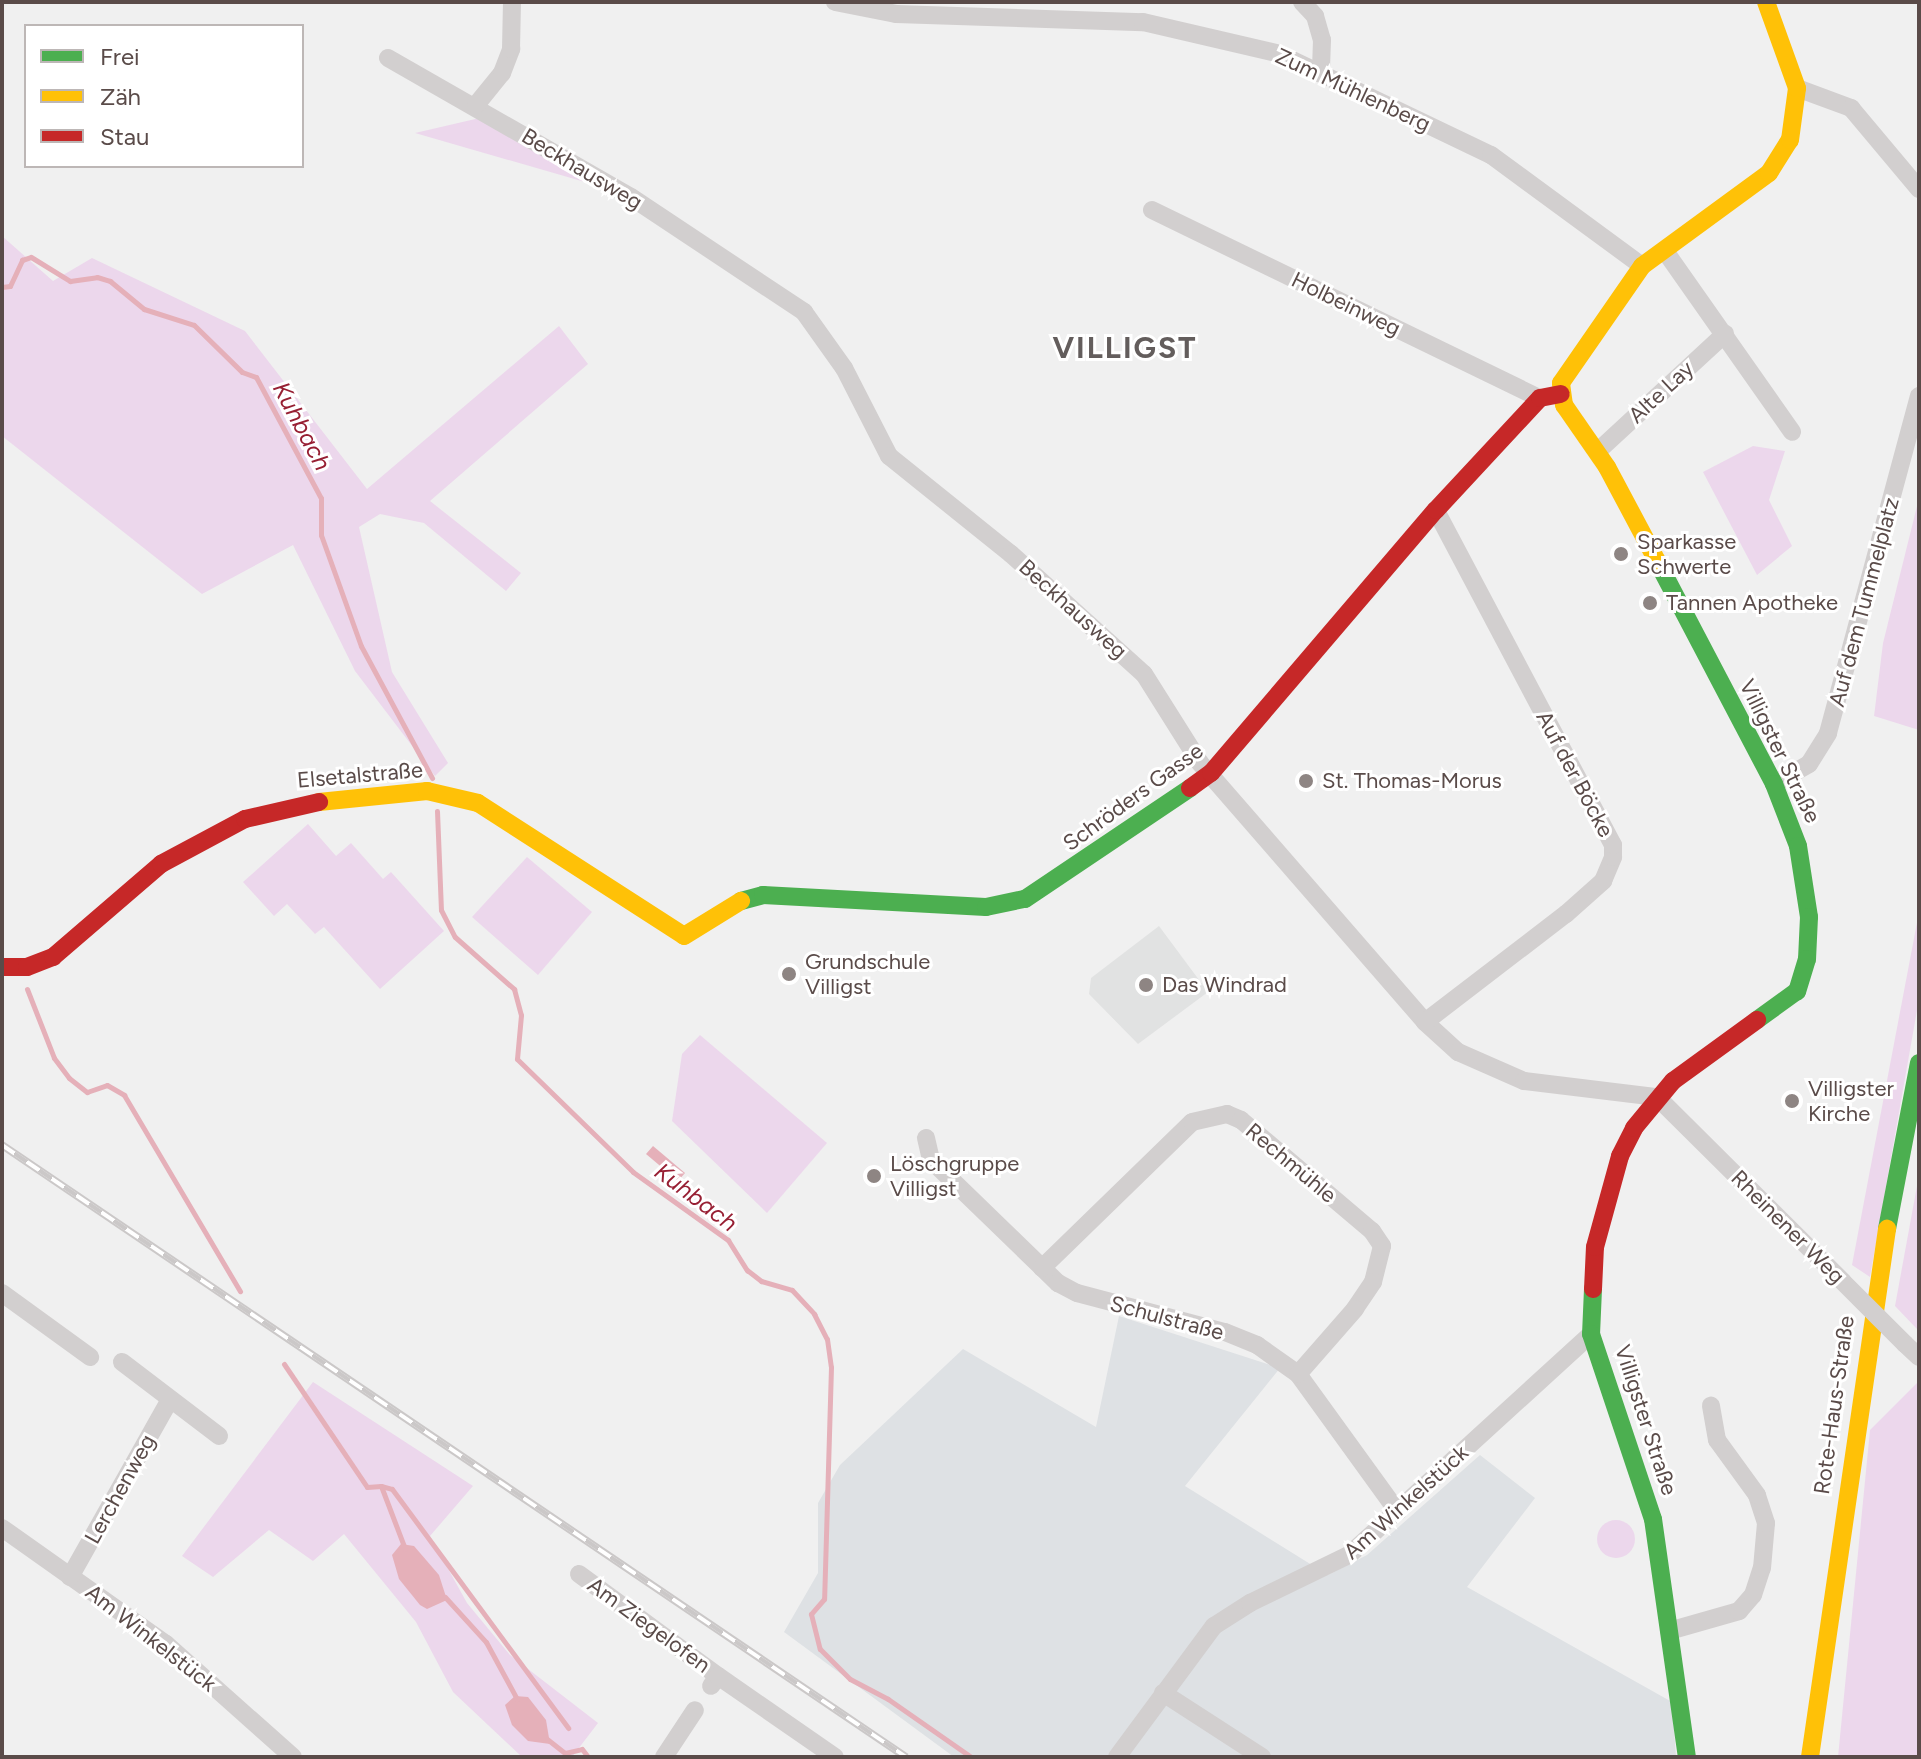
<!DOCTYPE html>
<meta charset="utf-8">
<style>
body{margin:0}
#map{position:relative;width:1921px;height:1759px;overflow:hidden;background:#f0f0f0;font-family:Figtree,sans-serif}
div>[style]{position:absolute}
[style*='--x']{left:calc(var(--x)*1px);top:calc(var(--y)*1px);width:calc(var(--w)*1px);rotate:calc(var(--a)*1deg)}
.commercial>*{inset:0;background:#dee1e4}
.education>*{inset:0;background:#e1e2e2}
.green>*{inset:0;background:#ecd7ec}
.round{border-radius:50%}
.water>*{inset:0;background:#e5b0b9}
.stream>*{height:5px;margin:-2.5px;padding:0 2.5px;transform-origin:2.5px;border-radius:2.5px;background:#e5b0b9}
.street>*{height:18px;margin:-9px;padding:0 9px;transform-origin:9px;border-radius:9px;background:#d2cfcf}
.fast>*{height:18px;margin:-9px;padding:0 9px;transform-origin:9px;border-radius:9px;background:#4caf50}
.slow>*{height:18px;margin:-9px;padding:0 9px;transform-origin:9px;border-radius:9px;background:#ffc107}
.jam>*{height:18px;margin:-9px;padding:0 9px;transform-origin:9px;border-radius:9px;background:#c62828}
.rail>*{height:8px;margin-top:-4px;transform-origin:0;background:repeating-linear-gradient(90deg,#fff 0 15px,#cbc8c8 0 30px);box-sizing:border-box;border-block:2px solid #cbc8c8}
.street-bridge>*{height:18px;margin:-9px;padding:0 9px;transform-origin:9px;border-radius:9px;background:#d2cfcf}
.dots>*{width:22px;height:22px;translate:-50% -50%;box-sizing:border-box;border:4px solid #fff;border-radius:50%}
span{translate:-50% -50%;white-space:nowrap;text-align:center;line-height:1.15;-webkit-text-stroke:6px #fff;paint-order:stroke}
.street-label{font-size:22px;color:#5a4b49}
.poi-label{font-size:22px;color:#5a4b49}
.left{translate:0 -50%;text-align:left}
.water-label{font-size:24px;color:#971f33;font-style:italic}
.district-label{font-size:30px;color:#635d5c;font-weight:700;letter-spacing:2px}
.frame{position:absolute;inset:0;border:4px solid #5a4b49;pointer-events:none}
.legend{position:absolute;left:24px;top:24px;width:280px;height:144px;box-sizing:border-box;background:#fff;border:2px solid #bdb7b6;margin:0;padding:10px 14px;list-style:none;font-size:24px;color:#5a4b49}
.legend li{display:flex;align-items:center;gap:16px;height:40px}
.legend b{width:40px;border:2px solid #bdb7b6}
</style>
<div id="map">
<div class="commercial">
<i style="clip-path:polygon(1119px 1316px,1280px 1368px,1185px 1486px,1328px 1575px,1367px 1555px,1480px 1455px,1535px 1498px,1467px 1587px,1672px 1702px,1676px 1757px,954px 1757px,784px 1632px,818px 1573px,818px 1503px,840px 1465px,963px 1349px,1096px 1427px)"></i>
</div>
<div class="education">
<i style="clip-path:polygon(1159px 926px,1208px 992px,1138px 1044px,1089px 994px,1091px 978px)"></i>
</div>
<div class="green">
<i style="clip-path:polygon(484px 117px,609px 189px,415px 133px)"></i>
<i style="clip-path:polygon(2px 236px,53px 281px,92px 258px,245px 331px,367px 489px,559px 326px,588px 364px,430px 501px,521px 573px,506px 591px,424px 523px,380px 514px,359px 527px,392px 672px,448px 763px,435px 776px,355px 671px,293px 545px,202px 594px,2px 436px)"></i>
<i style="clip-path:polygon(1753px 446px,1785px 451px,1769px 500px,1792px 546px,1757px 575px,1703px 472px)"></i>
<i style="clip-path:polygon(1919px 498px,1919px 730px,1874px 716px,1883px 643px)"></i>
<i style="clip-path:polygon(308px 824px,336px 856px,351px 843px,383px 879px,391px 872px,444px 931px,380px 989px,324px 927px,315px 934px,287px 904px,274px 916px,243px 882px)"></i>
<i style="clip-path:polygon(527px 857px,592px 912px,538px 975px,472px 917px)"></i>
<i style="clip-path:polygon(1919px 912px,1919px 999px,1870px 1277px,1852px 1265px)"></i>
<i style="clip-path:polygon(700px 1035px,827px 1143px,767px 1213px,672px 1121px,682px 1054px)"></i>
<i style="clip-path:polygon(1919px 1175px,1919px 1319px,1917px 1329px,1895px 1306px)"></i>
<i style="clip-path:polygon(1919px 1381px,1919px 1757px,1838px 1757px,1870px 1430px)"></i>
<i style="clip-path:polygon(313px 1382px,473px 1486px,430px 1536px,467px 1603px,510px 1655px,598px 1723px,572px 1757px,522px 1757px,453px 1692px,416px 1622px,344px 1534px,313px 1561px,269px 1530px,213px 1577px,182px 1556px)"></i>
<i class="round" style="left:1597px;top:1520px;width:38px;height:38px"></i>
</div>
<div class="water">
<i style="clip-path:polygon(653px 1146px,685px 1173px,678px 1181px,646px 1154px)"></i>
<i style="clip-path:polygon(401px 1544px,414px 1546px,439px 1575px,447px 1600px,427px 1609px,420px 1605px,399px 1579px,392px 1555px)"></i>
<i style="clip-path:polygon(515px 1696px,528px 1697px,546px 1720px,550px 1744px,528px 1741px,512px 1725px,505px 1705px)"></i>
</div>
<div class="stream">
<i style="--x:2;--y:287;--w:8;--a:-7"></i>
<i style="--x:10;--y:286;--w:29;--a:-65"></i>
<i style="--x:22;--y:260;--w:9;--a:-18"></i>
<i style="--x:31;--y:257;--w:46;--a:31.6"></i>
<i style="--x:70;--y:281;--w:27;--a:-8"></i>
<i style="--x:97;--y:277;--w:14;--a:17"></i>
<i style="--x:110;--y:281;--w:44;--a:39.5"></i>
<i style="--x:144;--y:309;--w:52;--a:17.7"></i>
<i style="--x:194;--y:325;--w:67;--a:44.4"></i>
<i style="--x:242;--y:372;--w:15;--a:20"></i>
<i style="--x:256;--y:377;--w:137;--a:61.8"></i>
<i style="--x:321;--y:498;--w:37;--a:90"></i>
<i style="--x:321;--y:535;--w:118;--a:70.2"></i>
<i style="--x:361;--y:646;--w:150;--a:61.7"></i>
<i style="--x:437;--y:811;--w:99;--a:87.7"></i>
<i style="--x:441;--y:910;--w:30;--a:63"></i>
<i style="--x:455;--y:937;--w:79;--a:41.4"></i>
<i style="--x:514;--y:989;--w:27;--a:75"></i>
<i style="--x:521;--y:1015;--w:44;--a:95.2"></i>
<i style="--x:517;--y:1059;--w:162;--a:44.2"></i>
<i style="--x:633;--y:1172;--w:117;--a:35.6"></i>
<i style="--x:728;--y:1240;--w:36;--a:58"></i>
<i style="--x:747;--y:1270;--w:18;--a:38"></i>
<i style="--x:761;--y:1281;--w:32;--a:16"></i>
<i style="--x:792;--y:1290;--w:33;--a:47"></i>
<i style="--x:814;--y:1314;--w:28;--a:63"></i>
<i style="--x:827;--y:1339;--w:28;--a:82"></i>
<i style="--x:831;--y:1367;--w:232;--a:91.7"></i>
<i style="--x:824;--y:1599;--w:20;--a:131"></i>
<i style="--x:811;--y:1614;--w:36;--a:76"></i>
<i style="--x:820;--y:1649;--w:42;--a:45"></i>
<i style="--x:850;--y:1679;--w:43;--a:27.8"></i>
<i style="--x:888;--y:1699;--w:101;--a:34.9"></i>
<i style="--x:27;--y:989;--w:74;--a:68.6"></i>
<i style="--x:54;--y:1058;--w:25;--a:53"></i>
<i style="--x:69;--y:1078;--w:23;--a:38"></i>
<i style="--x:87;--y:1092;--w:21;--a:-19"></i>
<i style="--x:107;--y:1085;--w:20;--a:30"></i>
<i style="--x:124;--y:1095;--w:228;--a:59.4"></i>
<i style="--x:284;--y:1364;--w:148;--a:56"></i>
<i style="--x:367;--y:1487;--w:14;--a:-4"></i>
<i style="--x:381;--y:1486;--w:67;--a:69.1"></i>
<i style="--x:381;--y:1486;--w:11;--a:15"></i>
<i style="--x:392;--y:1489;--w:297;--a:53.6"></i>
<i style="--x:445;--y:1597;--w:61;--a:47.7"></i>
<i style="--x:486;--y:1642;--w:65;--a:61.5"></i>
<i style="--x:547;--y:1739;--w:23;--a:38"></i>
<i style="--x:565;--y:1753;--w:17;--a:-13"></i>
<i style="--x:582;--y:1749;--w:10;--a:53"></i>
</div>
<div class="street">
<i style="--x:835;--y:2;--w:62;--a:11.1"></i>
<i style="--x:896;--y:14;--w:247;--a:1.9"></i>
<i style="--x:1143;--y:22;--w:141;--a:13.1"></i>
<i style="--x:1280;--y:54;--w:234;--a:25.6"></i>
<i style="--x:1491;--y:155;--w:187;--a:36.3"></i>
<i style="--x:1302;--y:2;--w:19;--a:47"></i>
<i style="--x:1315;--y:16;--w:25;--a:74"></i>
<i style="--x:1322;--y:40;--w:34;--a:92"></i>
<i style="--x:388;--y:58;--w:280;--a:29.8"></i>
<i style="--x:631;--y:197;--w:208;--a:33.6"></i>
<i style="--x:804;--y:312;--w:69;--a:54.5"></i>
<i style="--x:844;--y:368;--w:99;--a:62.9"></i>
<i style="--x:889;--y:456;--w:156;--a:38.8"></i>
<i style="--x:1011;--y:554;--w:179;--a:42.1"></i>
<i style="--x:1144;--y:674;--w:105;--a:57.8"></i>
<i style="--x:1200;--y:763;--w:343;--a:49"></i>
<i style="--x:1425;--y:1022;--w:45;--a:42.3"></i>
<i style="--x:1458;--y:1052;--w:72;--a:23.7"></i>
<i style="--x:1524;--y:1081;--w:134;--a:6.9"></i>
<i style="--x:1657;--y:1097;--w:262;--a:44.8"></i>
<i style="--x:1797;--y:88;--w:58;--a:20.3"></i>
<i style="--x:1851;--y:108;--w:106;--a:50"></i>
<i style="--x:476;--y:105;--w:41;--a:-50.9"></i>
<i style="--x:502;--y:73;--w:26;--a:-69"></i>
<i style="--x:511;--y:49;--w:47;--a:-88.8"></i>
<i style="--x:1152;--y:210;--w:431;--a:25.9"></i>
<i style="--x:1665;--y:251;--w:221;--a:54.9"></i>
<i style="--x:1598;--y:451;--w:173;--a:-42.7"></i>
<i style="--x:1774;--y:784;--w:40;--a:-29.7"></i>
<i style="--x:1809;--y:764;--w:36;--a:-58"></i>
<i style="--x:1828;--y:733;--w:349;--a:-74.9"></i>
<i style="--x:1425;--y:1022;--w:178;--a:-37.5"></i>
<i style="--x:1566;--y:914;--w:50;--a:-41.7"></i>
<i style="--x:1603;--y:881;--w:26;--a:-67"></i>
<i style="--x:1613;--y:857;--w:12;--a:-90"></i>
<i style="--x:1613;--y:845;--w:379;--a:-117.9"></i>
<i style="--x:926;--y:1138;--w:23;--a:77"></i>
<i style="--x:931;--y:1160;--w:177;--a:44.1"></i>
<i style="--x:1058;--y:1283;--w:21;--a:28"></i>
<i style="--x:1077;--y:1293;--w:153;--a:14.8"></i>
<i style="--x:1225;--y:1332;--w:35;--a:22"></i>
<i style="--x:1257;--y:1345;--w:50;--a:35.3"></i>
<i style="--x:1298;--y:1374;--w:170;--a:54.1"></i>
<i style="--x:1042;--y:1268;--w:209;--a:-44.2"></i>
<i style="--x:1192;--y:1122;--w:36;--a:-13"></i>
<i style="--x:1227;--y:1114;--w:15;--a:23"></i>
<i style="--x:1241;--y:1120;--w:172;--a:40.3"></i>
<i style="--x:1372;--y:1231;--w:18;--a:56"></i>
<i style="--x:1382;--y:1246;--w:37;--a:104"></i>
<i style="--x:1373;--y:1282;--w:32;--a:124"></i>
<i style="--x:1355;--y:1309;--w:86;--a:131.2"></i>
<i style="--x:2;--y:1293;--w:109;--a:36"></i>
<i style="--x:1905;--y:1344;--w:19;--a:43"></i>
<i style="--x:122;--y:1362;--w:122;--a:37.3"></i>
<i style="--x:2;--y:1528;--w:201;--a:35.3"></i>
<i style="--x:166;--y:1644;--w:170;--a:41.7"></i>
<i style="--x:579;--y:1574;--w:172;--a:36.3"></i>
<i style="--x:718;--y:1676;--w:12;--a:125"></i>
<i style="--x:70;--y:1577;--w:202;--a:-60.6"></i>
<i style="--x:1669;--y:1631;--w:73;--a:-15.9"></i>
<i style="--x:1739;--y:1611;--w:21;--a:-49"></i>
<i style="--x:1753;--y:1595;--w:28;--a:-72"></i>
<i style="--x:1762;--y:1568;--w:45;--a:-84.9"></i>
<i style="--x:1766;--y:1523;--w:29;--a:-108"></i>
<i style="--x:1757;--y:1495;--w:68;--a:-126"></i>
<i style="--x:1717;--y:1440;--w:35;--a:-100"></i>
<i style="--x:718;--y:1676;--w:142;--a:34.7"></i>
<i style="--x:1163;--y:1693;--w:118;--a:32.9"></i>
<i style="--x:664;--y:1757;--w:56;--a:-56.6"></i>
<i style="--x:1117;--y:1757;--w:163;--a:-53.5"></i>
<i style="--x:1214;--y:1626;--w:43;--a:-32.6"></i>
<i style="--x:1250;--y:1603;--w:110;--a:-25.9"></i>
<i style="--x:1349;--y:1555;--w:328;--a:-42.4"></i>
</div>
<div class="fast">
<i style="--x:1657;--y:561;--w:252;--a:62.3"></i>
<i style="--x:1774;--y:784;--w:66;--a:68.8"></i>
<i style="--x:1798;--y:846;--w:72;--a:81.2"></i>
<i style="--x:1809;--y:917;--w:42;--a:92.7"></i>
<i style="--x:1807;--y:959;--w:34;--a:107"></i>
<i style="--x:1797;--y:991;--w:49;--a:144.1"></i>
<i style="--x:741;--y:901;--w:23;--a:-15"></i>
<i style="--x:763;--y:895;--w:223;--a:3.1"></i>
<i style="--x:986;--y:907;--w:40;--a:-12"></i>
<i style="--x:1025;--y:899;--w:199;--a:-33.9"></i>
<i style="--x:1887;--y:1229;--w:169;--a:-79.1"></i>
<i style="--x:1593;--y:1289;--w:45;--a:92.5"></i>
<i style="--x:1591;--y:1334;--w:195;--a:71.5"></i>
<i style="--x:1653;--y:1519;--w:240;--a:81.9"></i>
</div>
<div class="slow">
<i style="--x:1657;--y:561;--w:106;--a:-118"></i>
<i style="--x:1607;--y:467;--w:75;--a:-124.7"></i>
<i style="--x:1564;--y:405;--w:22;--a:-98"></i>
<i style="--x:1561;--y:383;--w:142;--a:-55.3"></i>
<i style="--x:1642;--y:266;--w:157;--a:-36.2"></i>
<i style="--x:1769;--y:173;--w:39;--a:-58"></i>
<i style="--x:1790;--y:140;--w:52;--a:-82.3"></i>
<i style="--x:1797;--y:88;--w:91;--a:-109.8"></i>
<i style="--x:319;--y:802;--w:109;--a:-5.8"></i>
<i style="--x:427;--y:791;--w:52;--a:13.2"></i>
<i style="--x:478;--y:803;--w:245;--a:32.8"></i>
<i style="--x:684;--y:936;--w:67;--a:-31.6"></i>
<i style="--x:1810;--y:1757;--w:534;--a:-81.7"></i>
</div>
<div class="jam">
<i style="--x:1190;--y:788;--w:26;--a:-36"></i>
<i style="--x:1211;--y:773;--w:346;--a:-49.5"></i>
<i style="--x:1436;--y:510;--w:153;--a:-47.1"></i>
<i style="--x:1540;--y:398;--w:21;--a:-11"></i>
<i style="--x:2;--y:967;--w:25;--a:0"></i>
<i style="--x:27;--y:967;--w:28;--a:-21"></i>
<i style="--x:53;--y:957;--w:143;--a:-40.7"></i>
<i style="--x:161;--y:864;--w:95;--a:-28.2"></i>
<i style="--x:245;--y:819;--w:76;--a:-12.9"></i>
<i style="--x:1593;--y:1289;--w:42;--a:-87.3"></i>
<i style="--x:1595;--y:1247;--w:94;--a:-74.6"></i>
<i style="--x:1620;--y:1156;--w:31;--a:-63"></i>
<i style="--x:1634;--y:1128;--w:61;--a:-50.3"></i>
<i style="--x:1673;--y:1081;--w:104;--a:-36"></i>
</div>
<div class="rail">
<i style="--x:2;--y:1145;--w:1092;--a:34.1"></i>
</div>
<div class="street-bridge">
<i style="--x:1843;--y:1282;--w:88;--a:45"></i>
</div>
<div class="dots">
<i style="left:1621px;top:554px;background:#8e8583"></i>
<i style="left:1650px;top:603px;background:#8e8583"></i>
<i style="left:1306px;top:781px;background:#8e8583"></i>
<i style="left:789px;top:974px;background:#8e8583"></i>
<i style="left:1146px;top:985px;background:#8e8583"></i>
<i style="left:1792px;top:1101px;background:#8e8583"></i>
<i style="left:874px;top:1176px;background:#8e8583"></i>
</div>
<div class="street-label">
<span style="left:1353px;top:90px;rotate:25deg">Zum Mühlenberg</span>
<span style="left:582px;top:169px;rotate:31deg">Beckhausweg</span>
<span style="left:1346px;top:304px;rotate:26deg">Holbeinweg</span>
<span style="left:1661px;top:392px;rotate:-43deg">Alte Lay</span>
<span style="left:1864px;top:602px;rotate:-75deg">Auf dem Tummelplatz</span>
<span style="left:1073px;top:609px;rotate:42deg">Beckhausweg</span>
<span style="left:1780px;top:751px;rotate:64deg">Villigster Straße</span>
<span style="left:1575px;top:774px;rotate:62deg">Auf der Böcke</span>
<span style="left:360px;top:775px;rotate:-5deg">Elsetalstraße</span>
<span style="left:1133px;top:797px;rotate:-36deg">Schröders Gasse</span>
<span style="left:1291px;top:1163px;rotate:40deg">Rechmühle</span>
<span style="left:1788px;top:1227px;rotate:45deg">Rheinener Weg</span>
<span style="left:1167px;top:1318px;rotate:15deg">Schulstraße</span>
<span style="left:1834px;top:1405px;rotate:-82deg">Rote-Haus-Straße</span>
<span style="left:1646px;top:1420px;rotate:72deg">Villigster Straße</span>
<span style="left:120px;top:1489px;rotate:-61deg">Lerchenweg</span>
<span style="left:1406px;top:1502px;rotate:-42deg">Am Winkelstück</span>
<span style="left:649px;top:1625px;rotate:36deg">Am Ziegelofen</span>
<span style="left:151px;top:1638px;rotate:38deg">Am Winkelstück</span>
</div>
<div class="poi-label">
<span class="left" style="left:1637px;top:554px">Sparkasse<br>Schwerte</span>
<span class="left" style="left:1666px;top:603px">Tannen Apotheke</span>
<span class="left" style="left:1322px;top:781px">St. Thomas-Morus</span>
<span class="left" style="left:805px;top:974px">Grundschule<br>Villigst</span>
<span class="left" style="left:1162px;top:985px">Das Windrad</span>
<span class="left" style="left:1808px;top:1101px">Villigster<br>Kirche</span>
<span class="left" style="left:890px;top:1176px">Löschgruppe<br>Villigst</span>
</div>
<div class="water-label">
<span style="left:302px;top:426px;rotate:62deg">Kuhbach</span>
<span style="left:696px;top:1197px;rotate:37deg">Kuhbach</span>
</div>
<div class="district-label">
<span style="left:1125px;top:348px">VILLIGST</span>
</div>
<div class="frame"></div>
<ul class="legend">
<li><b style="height:10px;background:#4caf50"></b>Frei</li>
<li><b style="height:10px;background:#ffc107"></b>Zäh</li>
<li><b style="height:10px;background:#c62828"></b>Stau</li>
</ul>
</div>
